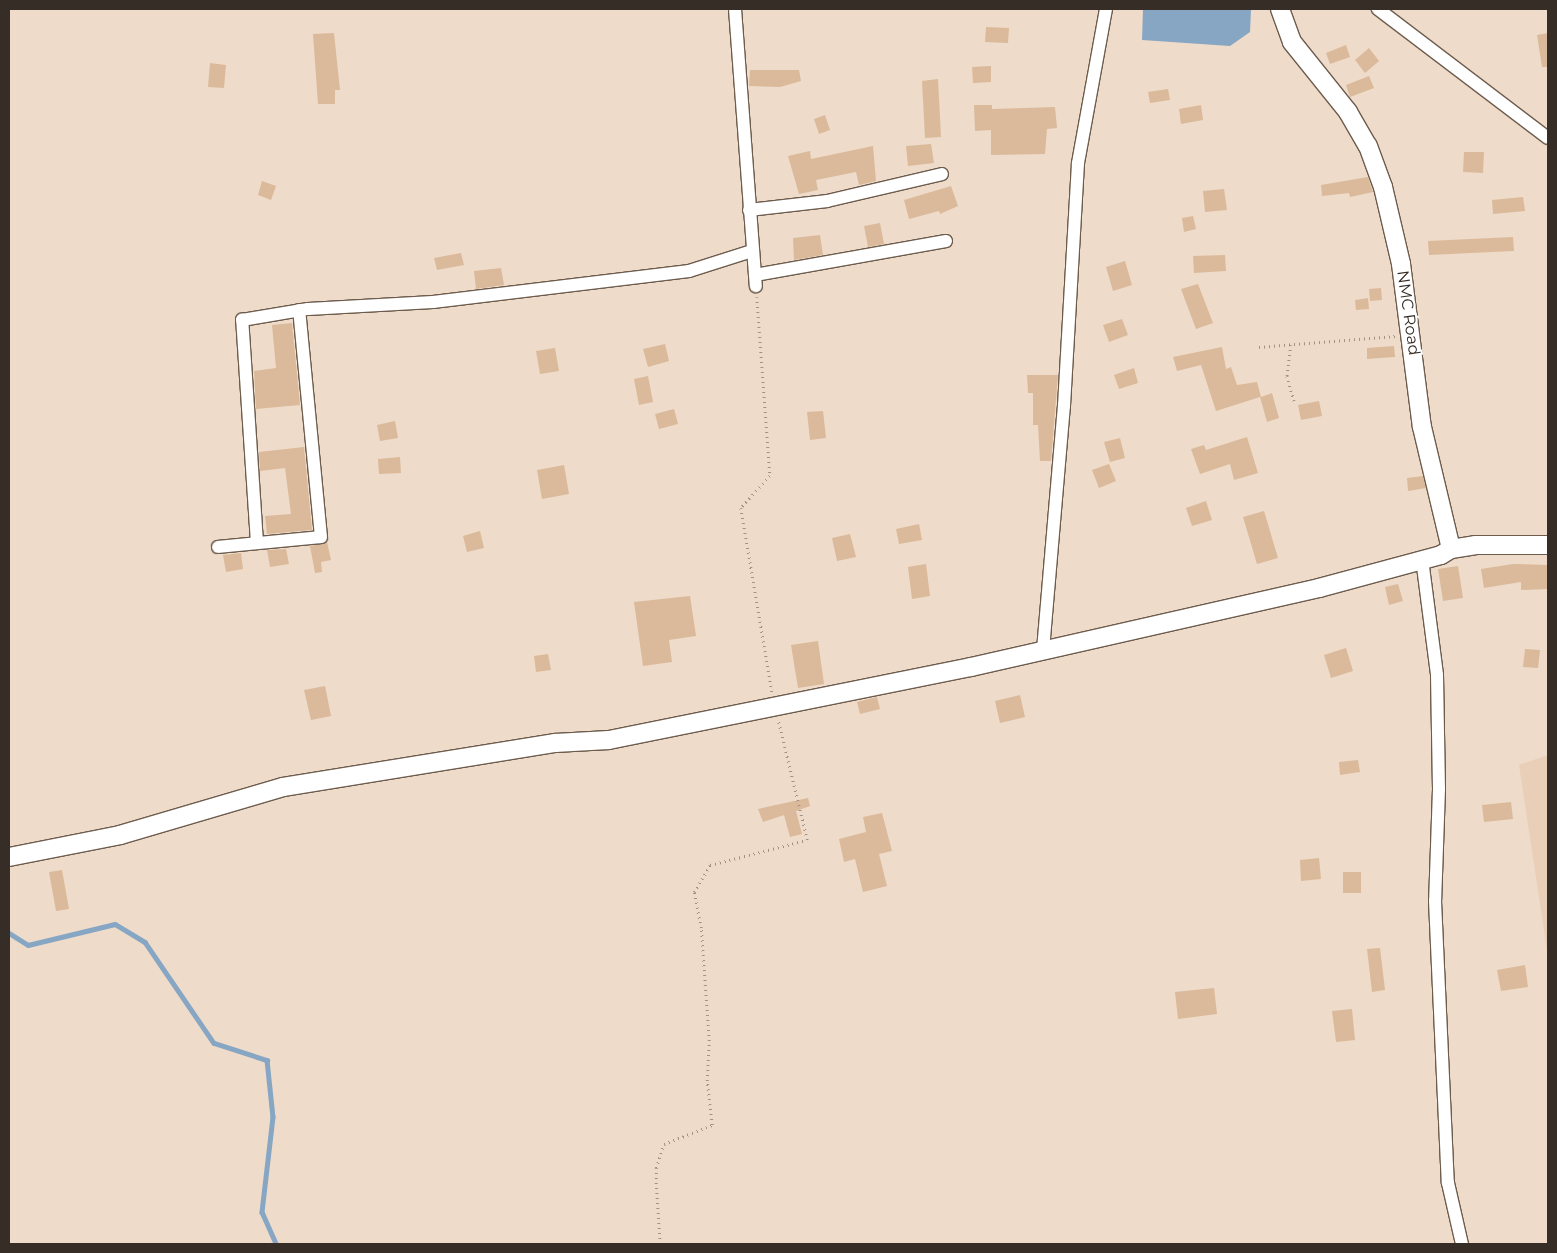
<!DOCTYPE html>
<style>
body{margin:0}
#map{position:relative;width:1557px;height:1253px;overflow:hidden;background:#efdbca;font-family:Montserrat,sans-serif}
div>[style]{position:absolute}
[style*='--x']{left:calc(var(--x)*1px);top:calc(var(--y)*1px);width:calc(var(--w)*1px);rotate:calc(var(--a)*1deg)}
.built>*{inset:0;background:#e9ceb8}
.water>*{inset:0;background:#86a6c4}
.stream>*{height:4.5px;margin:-2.25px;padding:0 2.25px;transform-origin:2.25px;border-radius:2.25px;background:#86a6c4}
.building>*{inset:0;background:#daba9a}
.path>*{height:2.5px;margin-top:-1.25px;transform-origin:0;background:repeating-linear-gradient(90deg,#a19285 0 1px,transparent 0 5px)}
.roads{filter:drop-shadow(1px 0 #6d5c4d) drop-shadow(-1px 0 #6d5c4d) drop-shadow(0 1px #6d5c4d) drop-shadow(0 -1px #6d5c4d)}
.street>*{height:12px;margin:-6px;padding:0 6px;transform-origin:6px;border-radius:6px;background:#fff}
.secondary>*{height:18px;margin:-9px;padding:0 9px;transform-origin:9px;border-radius:9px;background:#fff}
span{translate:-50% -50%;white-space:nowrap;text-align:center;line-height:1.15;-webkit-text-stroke:4px #fff;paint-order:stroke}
.street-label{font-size:16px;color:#352d26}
.frame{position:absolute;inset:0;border:10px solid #352d26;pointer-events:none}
</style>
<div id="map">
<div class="built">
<i style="clip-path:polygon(1548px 755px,1548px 957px,1519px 765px)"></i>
</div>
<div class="water">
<i style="clip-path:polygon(1143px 9px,1251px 9px,1250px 32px,1230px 46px,1142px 40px)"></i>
</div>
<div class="stream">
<i style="--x:9;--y:933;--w:22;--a:32"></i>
<i style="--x:28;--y:945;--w:89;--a:-13.6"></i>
<i style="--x:115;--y:924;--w:35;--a:31"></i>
<i style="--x:145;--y:942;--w:122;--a:55.7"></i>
<i style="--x:214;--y:1043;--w:56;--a:17.8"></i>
<i style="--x:267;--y:1060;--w:57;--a:84"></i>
<i style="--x:273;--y:1117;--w:96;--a:96.6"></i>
<i style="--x:262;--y:1212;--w:35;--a:66"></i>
</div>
<div class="building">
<i style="clip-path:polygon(986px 27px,1009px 28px,1008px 43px,985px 42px)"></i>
<i style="clip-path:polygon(334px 33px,340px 90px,335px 90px,335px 104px,318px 104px,313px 34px)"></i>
<i style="clip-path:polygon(1548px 33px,1548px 67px,1542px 67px,1537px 35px)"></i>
<i style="clip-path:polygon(1346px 45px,1350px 57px,1330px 64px,1326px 53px)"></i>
<i style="clip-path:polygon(1369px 48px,1379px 61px,1365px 73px,1355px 60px)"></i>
<i style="clip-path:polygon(210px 63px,226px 65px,224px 88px,208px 87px)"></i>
<i style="clip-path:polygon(991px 66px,991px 82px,973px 83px,972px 67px)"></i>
<i style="clip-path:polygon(750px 70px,799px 70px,801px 81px,780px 87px,749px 86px)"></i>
<i style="clip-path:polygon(1369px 76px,1374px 88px,1350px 97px,1346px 85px)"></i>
<i style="clip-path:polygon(938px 79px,941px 137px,925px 138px,922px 81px)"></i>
<i style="clip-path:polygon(1168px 89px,1170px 100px,1150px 103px,1148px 92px)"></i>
<i style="clip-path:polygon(974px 105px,992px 105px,992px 109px,1055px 107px,1057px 128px,1047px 129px,1045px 154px,991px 155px,991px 130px,975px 131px)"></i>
<i style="clip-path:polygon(1201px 105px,1203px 120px,1181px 124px,1179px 109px)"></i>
<i style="clip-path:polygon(825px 115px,830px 130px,819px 134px,814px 119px)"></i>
<i style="clip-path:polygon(931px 144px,934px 163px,908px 166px,906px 146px)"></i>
<i style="clip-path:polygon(873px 146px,876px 181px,859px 185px,856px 172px,816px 180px,818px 190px,799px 194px,788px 156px,810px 151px,811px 159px)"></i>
<i style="clip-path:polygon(1464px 152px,1484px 152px,1483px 173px,1463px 172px)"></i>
<i style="clip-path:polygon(1368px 177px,1373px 192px,1350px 197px,1349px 193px,1322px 196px,1321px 185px)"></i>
<i style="clip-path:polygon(262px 181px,276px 186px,271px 200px,258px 195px)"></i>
<i style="clip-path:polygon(951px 186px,958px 206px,940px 214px,939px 211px,909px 219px,904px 200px)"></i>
<i style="clip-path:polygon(1224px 189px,1227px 210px,1205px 212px,1203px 191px)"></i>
<i style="clip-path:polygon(1523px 197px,1525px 211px,1493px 214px,1492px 200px)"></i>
<i style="clip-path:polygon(1193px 216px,1196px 229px,1184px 232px,1182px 218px)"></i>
<i style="clip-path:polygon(880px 223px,884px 244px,868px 247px,864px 226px)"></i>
<i style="clip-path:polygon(820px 235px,823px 255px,794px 260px,793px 238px)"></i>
<i style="clip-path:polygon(1513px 237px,1514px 251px,1429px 255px,1428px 241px)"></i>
<i style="clip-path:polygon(461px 253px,464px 265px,437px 270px,434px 258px)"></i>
<i style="clip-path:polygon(1225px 255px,1226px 271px,1194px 273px,1193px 256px)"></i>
<i style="clip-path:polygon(1125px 261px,1132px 285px,1113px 291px,1106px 267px)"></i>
<i style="clip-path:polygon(501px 268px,504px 285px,476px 289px,474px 271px)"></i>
<i style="clip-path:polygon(1198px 284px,1213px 323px,1196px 329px,1181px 289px)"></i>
<i style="clip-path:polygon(1381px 288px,1382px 300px,1370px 301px,1369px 289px)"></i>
<i style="clip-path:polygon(1368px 298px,1369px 309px,1356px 310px,1355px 300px)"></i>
<i style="clip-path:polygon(1122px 319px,1128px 335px,1109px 342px,1103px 325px)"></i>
<i style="clip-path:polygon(292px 323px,300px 405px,256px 409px,254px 371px,276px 368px,272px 325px)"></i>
<i style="clip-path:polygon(665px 344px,669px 361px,648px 367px,643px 349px)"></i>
<i style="clip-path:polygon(1394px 346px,1395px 357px,1367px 359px,1367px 348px)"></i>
<i style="clip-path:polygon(1222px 347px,1226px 369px,1231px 367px,1237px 385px,1257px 382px,1261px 397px,1272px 393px,1279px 418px,1267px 422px,1260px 397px,1216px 411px,1201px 365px,1177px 371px,1173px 357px)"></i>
<i style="clip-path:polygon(555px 348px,559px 371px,540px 374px,536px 351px)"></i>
<i style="clip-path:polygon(1134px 368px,1138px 383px,1119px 389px,1114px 375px)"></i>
<i style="clip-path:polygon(1027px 375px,1058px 375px,1051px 461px,1040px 461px,1038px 425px,1033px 425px,1033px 393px,1028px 393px)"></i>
<i style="clip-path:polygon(648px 376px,653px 402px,639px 405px,634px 379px)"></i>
<i style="clip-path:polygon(1319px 401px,1322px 416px,1301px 420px,1298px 405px)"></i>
<i style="clip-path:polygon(674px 409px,678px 424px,659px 429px,655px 414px)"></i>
<i style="clip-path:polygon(823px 411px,826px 438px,810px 440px,807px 412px)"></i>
<i style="clip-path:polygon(395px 421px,398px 438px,380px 441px,377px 425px)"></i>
<i style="clip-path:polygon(1247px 437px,1258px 473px,1234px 480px,1230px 464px,1200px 474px,1191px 449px,1204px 445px,1206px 450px)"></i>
<i style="clip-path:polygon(1120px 438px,1125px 458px,1110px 462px,1104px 442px)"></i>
<i style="clip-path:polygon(304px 447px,312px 530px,267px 534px,265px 516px,291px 514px,285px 468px,260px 471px,259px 452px)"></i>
<i style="clip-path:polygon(400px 457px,401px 473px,379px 474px,378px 459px)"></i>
<i style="clip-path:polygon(1109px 464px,1116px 481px,1099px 488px,1092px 470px)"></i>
<i style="clip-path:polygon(564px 465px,569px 494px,542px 499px,537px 470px)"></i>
<i style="clip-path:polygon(1423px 476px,1426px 488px,1408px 491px,1407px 478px)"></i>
<i style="clip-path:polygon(1206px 501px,1212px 520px,1192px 526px,1186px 508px)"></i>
<i style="clip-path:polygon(1264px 511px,1278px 558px,1257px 564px,1243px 517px)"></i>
<i style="clip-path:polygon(919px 524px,922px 540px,899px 544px,896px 529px)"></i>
<i style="clip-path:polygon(480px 531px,484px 548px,467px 552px,463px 536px)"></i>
<i style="clip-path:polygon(850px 534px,856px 557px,837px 561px,832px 538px)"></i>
<i style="clip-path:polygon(327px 542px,331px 560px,321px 562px,322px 572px,315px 573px,310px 546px)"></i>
<i style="clip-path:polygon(286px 549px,289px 564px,270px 567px,267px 550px)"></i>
<i style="clip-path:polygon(241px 553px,243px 569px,226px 572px,223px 555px)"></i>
<i style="clip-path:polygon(926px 564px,930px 596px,912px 599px,908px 567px)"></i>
<i style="clip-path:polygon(1513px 564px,1548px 565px,1548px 589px,1521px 590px,1521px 582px,1484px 588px,1481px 569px)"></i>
<i style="clip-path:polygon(1458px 566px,1463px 598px,1443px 601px,1438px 569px)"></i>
<i style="clip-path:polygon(1398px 584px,1403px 601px,1389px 605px,1385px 587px)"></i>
<i style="clip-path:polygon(690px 596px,696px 636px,669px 640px,672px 662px,643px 666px,634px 602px)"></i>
<i style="clip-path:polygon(818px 641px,824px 684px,798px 688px,791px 645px)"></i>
<i style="clip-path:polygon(1346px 648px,1353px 671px,1331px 678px,1324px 655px)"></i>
<i style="clip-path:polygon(1525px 649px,1540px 650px,1538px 668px,1523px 667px)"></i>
<i style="clip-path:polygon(548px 654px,551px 670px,536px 672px,534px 656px)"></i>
<i style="clip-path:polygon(325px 686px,331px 716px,311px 720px,304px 690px)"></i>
<i style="clip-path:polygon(1020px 695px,1025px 717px,1000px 723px,995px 701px)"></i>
<i style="clip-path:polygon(877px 697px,880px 709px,860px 714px,857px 702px)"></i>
<i style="clip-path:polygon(1358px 760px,1360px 772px,1340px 775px,1339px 762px)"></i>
<i style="clip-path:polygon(808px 798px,810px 806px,796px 811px,802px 834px,790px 837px,784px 815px,763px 822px,758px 809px)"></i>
<i style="clip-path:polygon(1511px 802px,1513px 819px,1484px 822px,1482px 805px)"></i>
<i style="clip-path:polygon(882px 813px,892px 851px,879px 854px,887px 886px,863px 892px,855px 859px,844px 862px,839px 839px,866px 832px,863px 817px)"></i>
<i style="clip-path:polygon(1319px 858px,1321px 879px,1301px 881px,1300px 860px)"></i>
<i style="clip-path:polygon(62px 870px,69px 909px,56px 911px,49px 872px)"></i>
<i style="clip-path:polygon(1343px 872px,1361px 872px,1361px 893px,1343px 893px)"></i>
<i style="clip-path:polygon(1380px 948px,1385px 990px,1372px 992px,1367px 949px)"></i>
<i style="clip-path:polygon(1525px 965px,1528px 987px,1501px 991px,1497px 970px)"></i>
<i style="clip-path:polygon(1214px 988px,1217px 1014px,1178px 1019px,1175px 992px)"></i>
<i style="clip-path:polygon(1352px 1009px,1355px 1040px,1336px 1042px,1332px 1011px)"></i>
</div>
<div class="path">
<i style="--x:757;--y:297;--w:179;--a:85.8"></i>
<i style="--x:770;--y:476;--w:43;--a:132.2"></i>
<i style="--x:741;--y:508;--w:187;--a:80.4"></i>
<i style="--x:1291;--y:345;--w:31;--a:97"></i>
<i style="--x:1287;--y:376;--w:26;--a:74"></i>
<i style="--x:1259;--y:347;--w:137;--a:-4.6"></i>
<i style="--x:660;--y:1244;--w:60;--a:-93.8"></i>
<i style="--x:656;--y:1184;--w:16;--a:-90"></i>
<i style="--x:656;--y:1168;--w:25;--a:-72"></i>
<i style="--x:664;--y:1144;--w:52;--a:-21.6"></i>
<i style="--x:712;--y:1125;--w:44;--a:-96.5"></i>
<i style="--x:707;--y:1081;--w:40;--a:-87.1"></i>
<i style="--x:709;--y:1041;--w:113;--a:-94"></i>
<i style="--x:701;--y:928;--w:37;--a:-101"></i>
<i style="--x:694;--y:892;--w:31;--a:-59"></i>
<i style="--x:710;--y:865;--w:100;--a:-14.5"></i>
<i style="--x:807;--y:840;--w:123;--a:-103.6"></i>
</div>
<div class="roads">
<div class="street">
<i style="--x:735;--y:9;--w:278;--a:85.7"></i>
<i style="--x:1378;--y:9;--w:213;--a:37.2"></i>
<i style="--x:749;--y:210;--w:79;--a:-6.6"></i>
<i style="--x:827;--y:201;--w:118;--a:-13.2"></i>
<i style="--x:755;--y:275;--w:194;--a:-10.1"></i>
<i style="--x:257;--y:543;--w:224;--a:-93.8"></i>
<i style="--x:242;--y:320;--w:67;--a:-9.5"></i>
<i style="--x:308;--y:309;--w:125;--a:-3.2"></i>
<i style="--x:433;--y:302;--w:258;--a:-6.9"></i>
<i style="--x:689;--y:271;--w:66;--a:-17.6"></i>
<i style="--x:218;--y:547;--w:103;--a:-5.5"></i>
<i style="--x:321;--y:537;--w:228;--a:-95.5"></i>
<i style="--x:1422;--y:559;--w:117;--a:82.6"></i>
<i style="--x:1437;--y:675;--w:114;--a:89"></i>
<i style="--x:1439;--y:789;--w:112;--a:92"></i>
<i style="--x:1435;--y:901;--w:282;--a:87.4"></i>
<i style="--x:1448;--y:1183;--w:63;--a:77.1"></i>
<i style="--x:1043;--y:650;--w:245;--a:-85.1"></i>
<i style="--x:1064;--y:406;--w:243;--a:-86.7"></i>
<i style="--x:1078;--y:163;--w:157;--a:-79.7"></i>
</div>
<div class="secondary">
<i style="--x:1280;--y:9;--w:35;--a:70"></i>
<i style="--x:1292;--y:42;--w:90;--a:51.3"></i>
<i style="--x:1348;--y:112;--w:39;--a:60"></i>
<i style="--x:1368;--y:146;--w:44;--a:69.9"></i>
<i style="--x:1383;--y:187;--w:79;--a:76.8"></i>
<i style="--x:1401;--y:264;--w:164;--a:82.7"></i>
<i style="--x:1422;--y:427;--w:125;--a:76.6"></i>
<i style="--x:9;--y:857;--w:113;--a:-11.2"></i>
<i style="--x:120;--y:835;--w:170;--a:-16.4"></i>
<i style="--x:283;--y:787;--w:276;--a:-9.2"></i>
<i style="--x:555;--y:743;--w:54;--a:-3.2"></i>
<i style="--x:609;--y:740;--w:369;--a:-11.4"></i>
<i style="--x:971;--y:667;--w:357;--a:-12.8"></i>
<i style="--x:1319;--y:588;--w:126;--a:-15.1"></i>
<i style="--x:1441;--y:555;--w:12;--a:-31"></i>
<i style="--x:1451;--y:549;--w:24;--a:-9"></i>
<i style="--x:1475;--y:545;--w:73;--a:0"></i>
</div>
</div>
<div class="street-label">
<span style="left:1408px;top:313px;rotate:82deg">NMC Road</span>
</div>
<div class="frame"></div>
</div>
